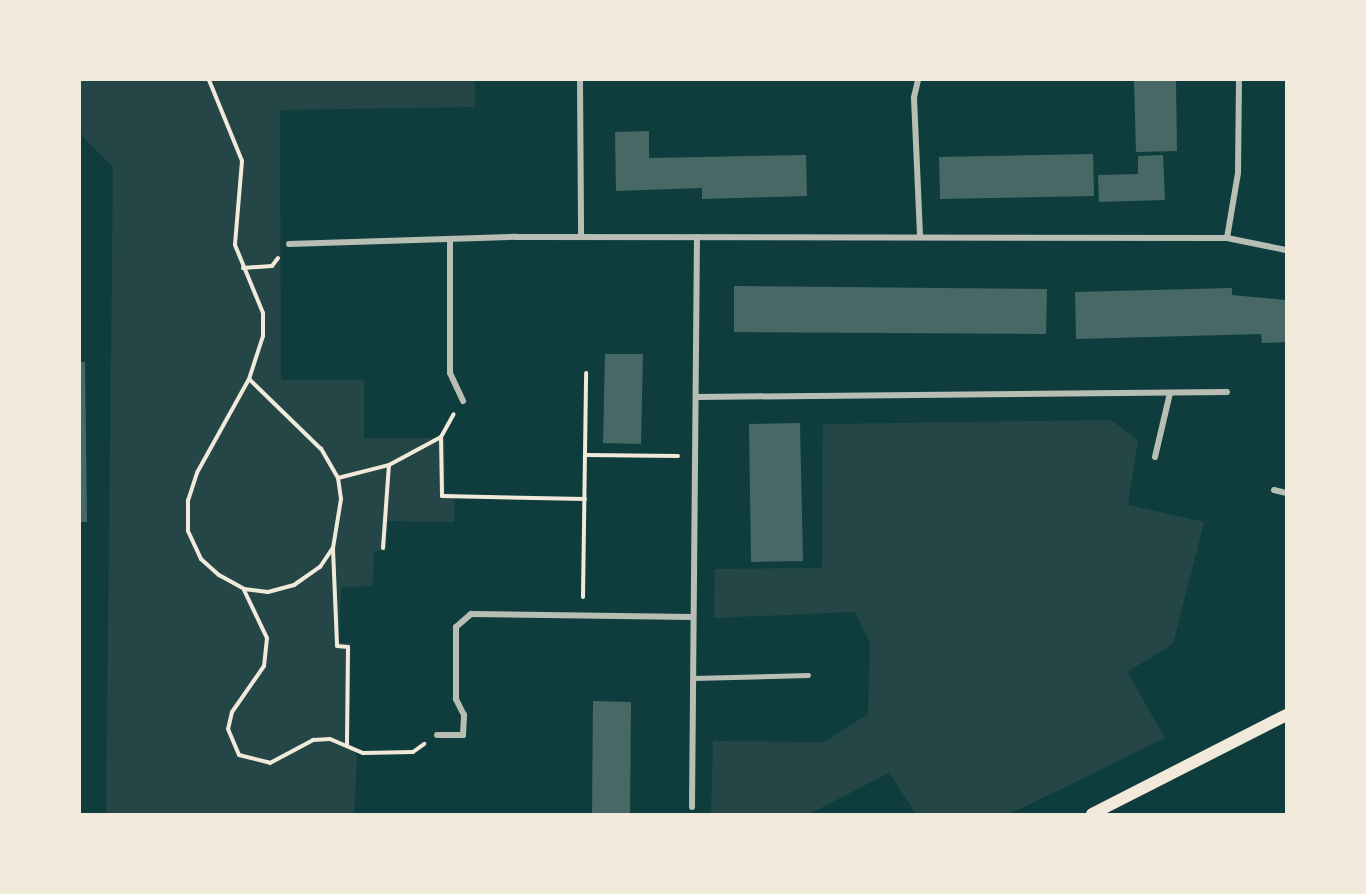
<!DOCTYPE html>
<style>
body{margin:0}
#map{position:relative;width:1366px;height:894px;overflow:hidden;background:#0f3d3e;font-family:"Asap Condensed",sans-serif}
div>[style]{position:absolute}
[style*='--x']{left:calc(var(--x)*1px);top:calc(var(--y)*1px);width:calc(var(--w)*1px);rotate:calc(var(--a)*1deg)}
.green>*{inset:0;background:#244646}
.building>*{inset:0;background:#486865}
.path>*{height:4px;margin:-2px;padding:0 2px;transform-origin:2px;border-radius:2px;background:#f1e9da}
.service>*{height:4.5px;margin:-2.25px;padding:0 2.25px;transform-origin:2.25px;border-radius:2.25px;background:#b8beb3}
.minor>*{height:6px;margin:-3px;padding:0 3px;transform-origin:3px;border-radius:3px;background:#b8beb3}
.secondary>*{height:12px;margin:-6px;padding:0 6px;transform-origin:6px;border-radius:6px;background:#f1e9da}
span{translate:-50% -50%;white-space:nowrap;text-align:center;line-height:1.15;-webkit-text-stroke:4.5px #f1e9da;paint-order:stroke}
.frame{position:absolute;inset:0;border:81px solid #f1e9da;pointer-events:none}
</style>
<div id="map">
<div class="green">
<i style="clip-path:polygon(80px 80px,475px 80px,475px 107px,280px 110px,281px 380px,364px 380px,364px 438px,445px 438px,445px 493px,455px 493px,454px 522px,388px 521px,386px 551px,374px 551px,373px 586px,341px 587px,339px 643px,351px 643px,349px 740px,357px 756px,354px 814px,106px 814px,113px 167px,80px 134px)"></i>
<i style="clip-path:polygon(1111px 420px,1138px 440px,1128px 505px,1204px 522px,1173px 644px,1127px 672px,1165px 738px,1010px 814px,916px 814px,889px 773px,809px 814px,711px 814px,713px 741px,824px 742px,868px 714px,870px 643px,855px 612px,714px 618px,715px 569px,822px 568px,823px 424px)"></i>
</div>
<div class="building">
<i style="clip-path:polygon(1134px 80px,1176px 80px,1177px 151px,1136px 152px)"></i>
<i style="clip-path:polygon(649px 131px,649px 158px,806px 155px,807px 196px,702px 199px,702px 188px,616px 191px,615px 132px)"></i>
<i style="clip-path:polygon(1093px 154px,1094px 196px,940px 199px,939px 157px)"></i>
<i style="clip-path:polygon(1163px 155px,1165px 200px,1099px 202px,1098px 175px,1138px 174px,1138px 156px)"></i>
<i style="clip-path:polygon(734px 286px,1047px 289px,1046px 334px,734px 332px)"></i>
<i style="clip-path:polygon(1232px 288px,1232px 295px,1285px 300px,1286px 342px,1262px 343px,1261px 334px,1076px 339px,1075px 292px)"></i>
<i style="clip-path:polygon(605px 354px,643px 354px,641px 444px,603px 443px)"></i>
<i style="clip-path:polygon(80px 362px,85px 362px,87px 522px,80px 522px)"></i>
<i style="clip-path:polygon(800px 423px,803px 561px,751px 562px,749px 424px)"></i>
<i style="clip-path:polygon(593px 701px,631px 702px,630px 814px,592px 814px)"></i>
</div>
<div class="path">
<i style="--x:209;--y:80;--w:87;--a:67.8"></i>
<i style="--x:242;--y:161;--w:84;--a:94.8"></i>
<i style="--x:235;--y:245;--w:74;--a:67.6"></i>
<i style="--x:263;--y:313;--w:23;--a:90"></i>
<i style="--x:263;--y:336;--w:45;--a:108"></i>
<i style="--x:249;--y:379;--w:107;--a:119"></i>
<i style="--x:197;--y:473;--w:28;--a:108"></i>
<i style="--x:188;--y:500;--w:31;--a:90"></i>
<i style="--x:188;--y:531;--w:31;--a:65"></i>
<i style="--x:201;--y:559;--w:24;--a:42"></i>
<i style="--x:219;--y:575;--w:29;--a:29"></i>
<i style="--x:244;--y:589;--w:24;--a:7"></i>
<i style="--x:268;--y:592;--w:27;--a:-15"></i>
<i style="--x:294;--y:585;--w:32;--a:-35"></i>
<i style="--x:320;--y:567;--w:23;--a:-56"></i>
<i style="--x:333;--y:548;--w:50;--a:-80.7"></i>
<i style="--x:341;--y:499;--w:21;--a:-98"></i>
<i style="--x:338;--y:478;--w:34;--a:-120"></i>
<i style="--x:321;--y:449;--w:100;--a:-135.8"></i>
<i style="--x:243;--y:268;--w:29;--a:-4"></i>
<i style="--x:272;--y:266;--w:10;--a:-53"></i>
<i style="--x:441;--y:437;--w:26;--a:-61"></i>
<i style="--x:586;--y:455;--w:92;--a:0.6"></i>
<i style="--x:338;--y:478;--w:53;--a:-14.3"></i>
<i style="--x:389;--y:465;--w:59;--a:-28.3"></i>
<i style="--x:441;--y:437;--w:59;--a:89"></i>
<i style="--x:442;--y:496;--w:143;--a:1.2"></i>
<i style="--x:383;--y:548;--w:83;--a:-85.9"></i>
<i style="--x:333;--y:549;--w:97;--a:87.6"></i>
<i style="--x:337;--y:646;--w:11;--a:5"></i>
<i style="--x:348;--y:647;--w:97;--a:90.6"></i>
<i style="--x:244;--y:590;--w:53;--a:64.4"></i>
<i style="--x:267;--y:638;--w:28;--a:96"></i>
<i style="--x:264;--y:666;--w:56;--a:124.8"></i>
<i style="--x:232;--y:712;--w:17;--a:103"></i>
<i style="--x:228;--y:729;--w:28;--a:67"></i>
<i style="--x:239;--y:755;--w:32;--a:14"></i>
<i style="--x:270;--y:763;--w:49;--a:-28.1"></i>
<i style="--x:313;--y:740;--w:17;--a:-3"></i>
<i style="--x:330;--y:739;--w:36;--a:23"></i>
<i style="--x:363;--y:753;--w:50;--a:-1.1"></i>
<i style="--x:413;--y:752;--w:14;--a:-36"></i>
<i style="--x:583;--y:597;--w:224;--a:-89.2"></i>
</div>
<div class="service">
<i style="--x:693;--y:678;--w:115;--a:-1.5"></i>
</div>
<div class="minor">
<i style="--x:580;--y:80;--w:157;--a:89.6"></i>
<i style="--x:918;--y:80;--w:18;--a:103"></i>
<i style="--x:914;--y:98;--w:139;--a:87.5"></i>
<i style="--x:1227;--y:238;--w:66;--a:-80.4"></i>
<i style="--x:1238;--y:173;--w:93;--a:-89.4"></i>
<i style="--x:450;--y:239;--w:134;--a:90"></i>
<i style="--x:450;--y:373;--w:31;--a:65"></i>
<i style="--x:289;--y:244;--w:227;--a:-1.8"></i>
<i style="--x:516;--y:237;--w:711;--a:0.08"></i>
<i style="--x:1227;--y:238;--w:60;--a:11.5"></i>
<i style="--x:697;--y:397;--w:530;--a:-0.54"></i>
<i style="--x:1155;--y:457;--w:66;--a:-76.8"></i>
<i style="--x:1274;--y:490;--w:12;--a:14"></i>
<i style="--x:437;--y:735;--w:26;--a:0"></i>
<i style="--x:463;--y:735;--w:20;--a:-87"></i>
<i style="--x:464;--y:715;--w:18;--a:-117"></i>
<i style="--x:456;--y:699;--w:72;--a:-90"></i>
<i style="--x:456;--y:627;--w:20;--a:-41"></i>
<i style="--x:471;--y:614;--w:221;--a:0.8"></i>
<i style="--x:692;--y:807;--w:570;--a:-89.5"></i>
</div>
<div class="secondary">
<i style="--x:1092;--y:814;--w:218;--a:-27"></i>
</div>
<div class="frame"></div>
</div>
